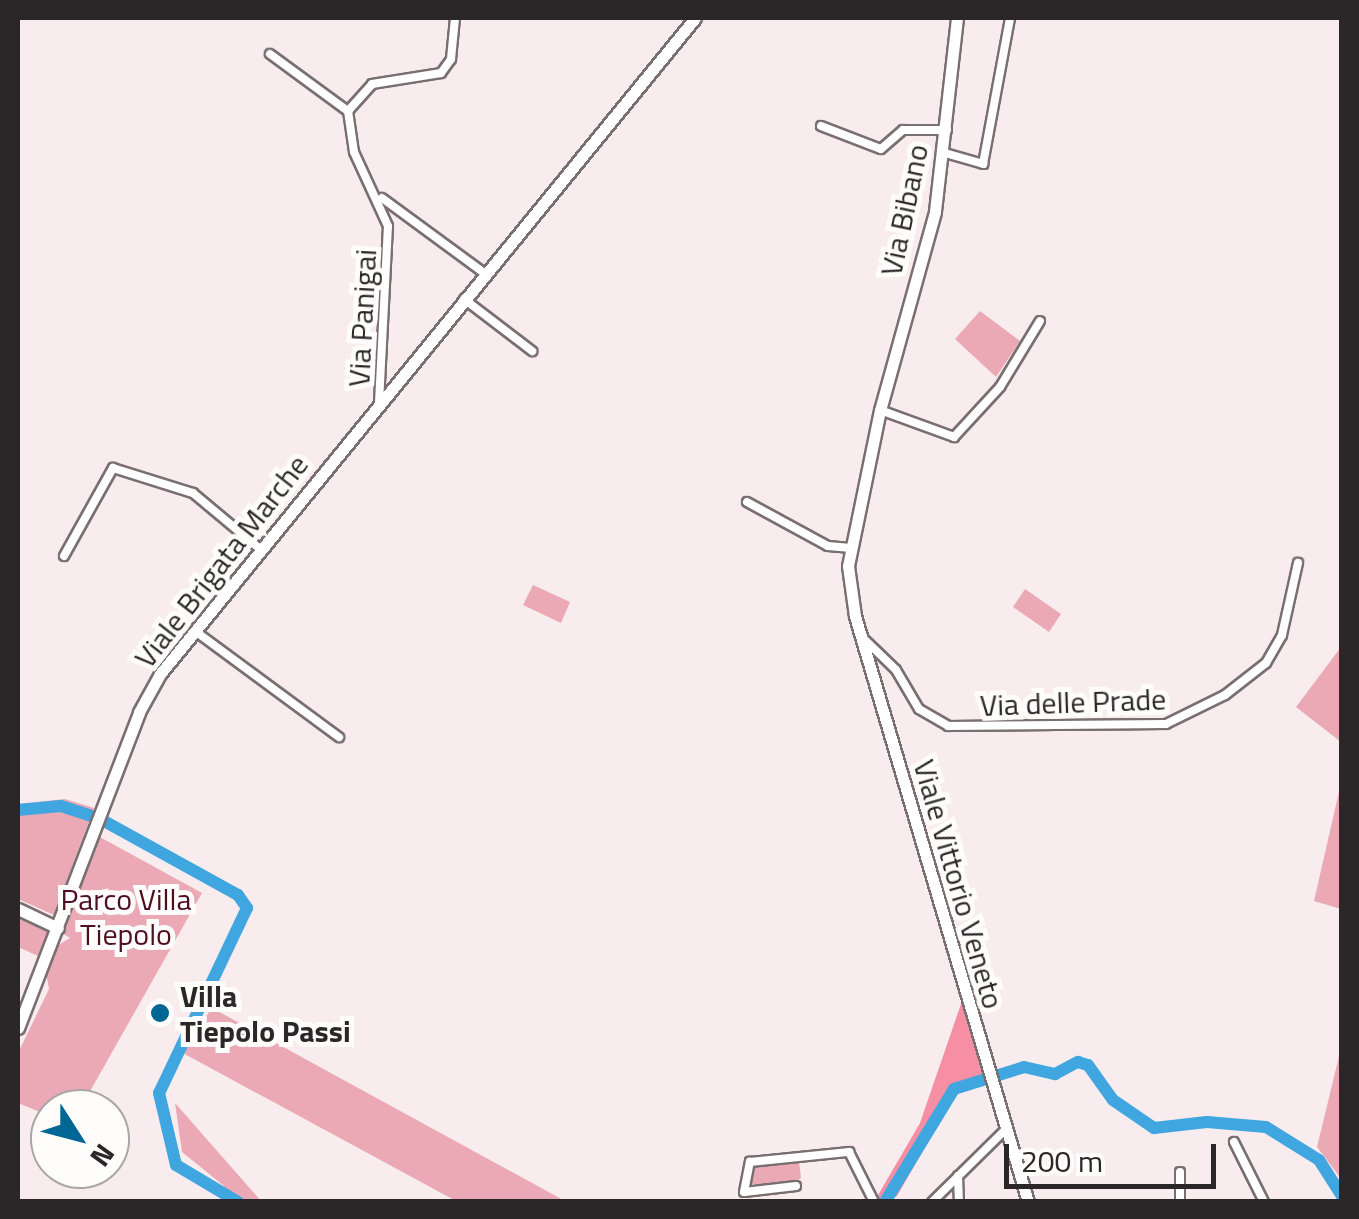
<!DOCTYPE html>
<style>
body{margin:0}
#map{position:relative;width:1359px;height:1219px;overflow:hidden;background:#f9ecee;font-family:"Titillium Web",sans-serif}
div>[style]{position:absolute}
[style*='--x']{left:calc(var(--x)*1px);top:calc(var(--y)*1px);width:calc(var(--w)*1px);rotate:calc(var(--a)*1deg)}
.green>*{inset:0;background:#eaa9b4}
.forest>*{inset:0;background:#f68ea4}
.river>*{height:12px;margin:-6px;padding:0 6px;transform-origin:6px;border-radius:6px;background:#3fa6e0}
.roads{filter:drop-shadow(2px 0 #7a6f70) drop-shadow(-2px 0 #7a6f70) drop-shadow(0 2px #7a6f70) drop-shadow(0 -2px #7a6f70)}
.street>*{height:8px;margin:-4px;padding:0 4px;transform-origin:4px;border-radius:4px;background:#fff}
.secondary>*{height:11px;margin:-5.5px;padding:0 5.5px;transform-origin:5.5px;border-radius:5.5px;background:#fff}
.dots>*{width:28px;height:28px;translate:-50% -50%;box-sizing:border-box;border:5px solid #fffcfc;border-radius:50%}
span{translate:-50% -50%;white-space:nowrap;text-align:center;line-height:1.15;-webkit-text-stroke:10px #fffcfc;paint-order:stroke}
.street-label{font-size:30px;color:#2b2627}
.park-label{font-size:30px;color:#4d0e21}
.poi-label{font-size:30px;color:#2b2627;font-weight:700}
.left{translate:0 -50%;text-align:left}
.frame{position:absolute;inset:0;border:20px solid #2b2627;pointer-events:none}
.north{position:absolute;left:30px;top:1089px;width:100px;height:100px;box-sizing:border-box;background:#fffcfc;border:2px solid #aaa6a7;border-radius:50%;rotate:126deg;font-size:28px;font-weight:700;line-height:40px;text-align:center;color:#2b2627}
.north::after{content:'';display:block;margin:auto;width:35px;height:45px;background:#006795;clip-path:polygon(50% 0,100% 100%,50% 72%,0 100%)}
.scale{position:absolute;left:1004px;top:1144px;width:212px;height:45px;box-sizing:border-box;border:5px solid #2b2627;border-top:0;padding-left:12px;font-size:30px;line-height:35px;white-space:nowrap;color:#2b2627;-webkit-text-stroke:8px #fffcfc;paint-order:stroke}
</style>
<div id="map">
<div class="green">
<i style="clip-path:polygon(980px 311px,1020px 341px,996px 377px,955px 339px)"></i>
<i style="clip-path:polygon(533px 585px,570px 602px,561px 623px,523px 605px)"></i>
<i style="clip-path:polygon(1025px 589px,1061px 614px,1049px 632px,1013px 607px)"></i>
<i style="clip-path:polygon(1341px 647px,1341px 742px,1296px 707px)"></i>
<i style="clip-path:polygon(1341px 783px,1341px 909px,1314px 901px)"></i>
<i style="clip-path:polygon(65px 799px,94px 808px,54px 915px,18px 899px,18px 804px)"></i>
<i style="clip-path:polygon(98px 836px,202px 893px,80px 1109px,50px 1109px,50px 1116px,18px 1103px,18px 1053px,49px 989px,45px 968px,57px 946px,70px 938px,62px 933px)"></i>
<i style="clip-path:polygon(18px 911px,50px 924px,38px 956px,18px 947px)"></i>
<i style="clip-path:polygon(212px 1008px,565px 1201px,456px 1201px,181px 1052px)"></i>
<i style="clip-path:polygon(1341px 1048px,1342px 1176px,1339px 1176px,1317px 1147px)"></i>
<i style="clip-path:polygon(175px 1103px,261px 1201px,221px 1201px,224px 1186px,182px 1152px)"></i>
<i style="clip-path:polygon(799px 1161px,801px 1178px,789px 1185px,749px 1184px,752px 1166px)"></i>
</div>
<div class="forest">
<i style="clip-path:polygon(962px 1001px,988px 1080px,955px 1095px,897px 1196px,874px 1202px,920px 1123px)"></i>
</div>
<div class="river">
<i style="--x:18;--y:810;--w:43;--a:-5.3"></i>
<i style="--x:61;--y:806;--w:38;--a:18"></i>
<i style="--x:104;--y:821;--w:153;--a:28.9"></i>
<i style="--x:238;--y:895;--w:16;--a:55"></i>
<i style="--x:247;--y:908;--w:205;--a:115.4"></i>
<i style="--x:159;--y:1093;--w:74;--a:76.7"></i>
<i style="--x:176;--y:1165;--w:72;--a:30.8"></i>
<i style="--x:885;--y:1202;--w:132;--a:-58.6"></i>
<i style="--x:954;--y:1089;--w:73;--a:-17.4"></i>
<i style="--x:1024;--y:1067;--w:32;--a:13"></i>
<i style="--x:1055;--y:1074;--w:26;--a:-28"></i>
<i style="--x:1078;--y:1062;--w:10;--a:17"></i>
<i style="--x:1088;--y:1065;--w:43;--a:54.5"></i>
<i style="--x:1113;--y:1100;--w:50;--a:34.3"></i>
<i style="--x:1154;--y:1128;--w:53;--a:-6.5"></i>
<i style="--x:1207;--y:1122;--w:59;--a:4.8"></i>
<i style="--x:1266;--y:1127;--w:62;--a:31.9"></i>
<i style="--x:1319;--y:1160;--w:43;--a:57.4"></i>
</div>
<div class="roads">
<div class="street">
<i style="--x:270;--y:54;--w:97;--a:36.2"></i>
<i style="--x:821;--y:126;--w:64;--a:21"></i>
<i style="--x:881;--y:149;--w:29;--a:-41"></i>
<i style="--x:903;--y:130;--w:44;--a:0"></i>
<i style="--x:945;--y:153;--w:40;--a:16"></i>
<i style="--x:983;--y:164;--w:148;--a:-79.5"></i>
<i style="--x:382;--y:198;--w:127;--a:36.3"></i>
<i style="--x:464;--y:299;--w:86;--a:37.4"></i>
<i style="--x:379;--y:403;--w:177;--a:-87.1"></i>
<i style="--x:388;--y:226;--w:81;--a:-114.7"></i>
<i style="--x:354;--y:152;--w:41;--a:-98.3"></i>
<i style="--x:348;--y:111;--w:36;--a:-48"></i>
<i style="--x:372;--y:84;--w:70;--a:-9.1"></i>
<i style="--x:441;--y:73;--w:17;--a:-54"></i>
<i style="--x:451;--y:59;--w:41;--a:-84.4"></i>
<i style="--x:880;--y:410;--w:79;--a:20"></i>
<i style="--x:954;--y:437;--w:68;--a:-47.4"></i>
<i style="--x:1000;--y:387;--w:77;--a:-58.8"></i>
<i style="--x:747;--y:502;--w:92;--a:28.5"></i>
<i style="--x:828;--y:546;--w:23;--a:5"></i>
<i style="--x:64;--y:556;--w:101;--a:-60.9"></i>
<i style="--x:113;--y:468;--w:84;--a:17.4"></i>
<i style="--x:193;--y:493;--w:87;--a:39.9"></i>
<i style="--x:195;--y:631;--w:179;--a:36.4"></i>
<i style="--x:862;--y:637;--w:47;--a:44.1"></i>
<i style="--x:896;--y:670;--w:45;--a:59.5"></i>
<i style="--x:919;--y:709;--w:34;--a:30"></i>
<i style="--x:948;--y:726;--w:218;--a:-0.5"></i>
<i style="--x:1166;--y:724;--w:66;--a:-26.2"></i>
<i style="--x:1225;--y:695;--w:52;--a:-38"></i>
<i style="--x:1266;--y:663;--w:32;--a:-60"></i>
<i style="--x:1282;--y:635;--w:74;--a:-77.5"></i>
<i style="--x:1234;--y:1142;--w:67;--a:63.4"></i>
<i style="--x:1180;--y:1172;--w:30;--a:90"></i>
<i style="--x:958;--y:1176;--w:26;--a:88"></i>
<i style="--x:796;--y:1186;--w:52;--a:173.4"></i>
<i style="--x:744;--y:1192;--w:31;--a:-79"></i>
<i style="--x:750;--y:1162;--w:100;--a:-5.8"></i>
<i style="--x:849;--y:1152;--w:56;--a:63.4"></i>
<i style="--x:932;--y:1202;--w:104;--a:-44.6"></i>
</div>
<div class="secondary">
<i style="--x:957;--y:18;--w:195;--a:96.5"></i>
<i style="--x:935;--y:212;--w:205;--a:105.5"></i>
<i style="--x:880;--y:410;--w:159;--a:101.6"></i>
<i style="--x:848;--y:566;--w:50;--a:82"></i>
<i style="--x:855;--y:616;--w:611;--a:73.55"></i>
<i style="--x:18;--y:909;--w:44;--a:25.4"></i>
<i style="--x:18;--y:1028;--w:338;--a:-69"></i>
<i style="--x:139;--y:712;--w:43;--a:-61.1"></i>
<i style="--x:160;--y:674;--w:846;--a:-50.8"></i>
</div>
</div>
<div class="dots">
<i style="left:160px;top:1013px;background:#006795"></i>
</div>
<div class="street-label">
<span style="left:904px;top:210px;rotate:-78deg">Via Bibano</span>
<span style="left:362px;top:318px;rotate:-87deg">Via Panigai</span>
<span style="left:221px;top:561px;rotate:-52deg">Viale Brigata Marche</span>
<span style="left:1073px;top:702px;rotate:-2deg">Via delle Prade</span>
<span style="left:959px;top:884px;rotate:74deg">Viale Vittorio Veneto</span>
</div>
<div class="park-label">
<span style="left:126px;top:916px">Parco Villa<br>Tiepolo</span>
</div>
<div class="poi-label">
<span class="left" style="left:180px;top:1013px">Villa<br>Tiepolo Passi</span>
</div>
<div class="frame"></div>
<div class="north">N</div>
<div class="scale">200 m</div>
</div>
